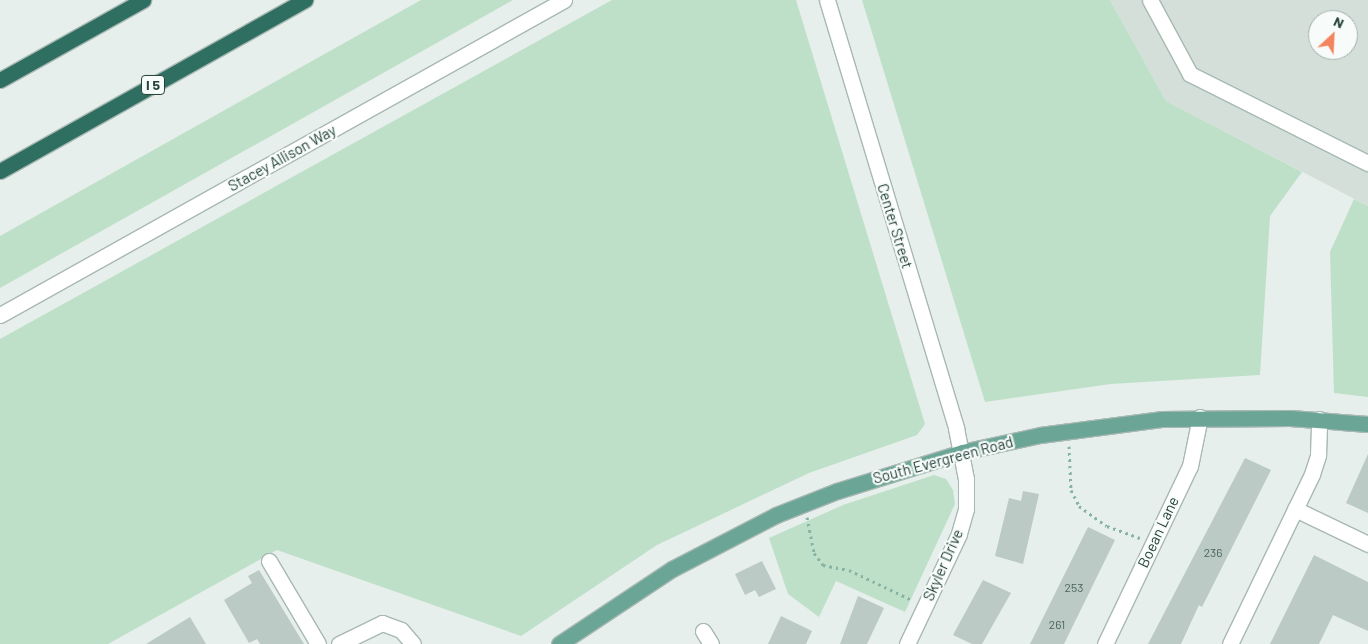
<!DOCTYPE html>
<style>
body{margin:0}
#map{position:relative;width:1368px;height:644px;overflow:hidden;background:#e6efeb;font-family:Barlow,sans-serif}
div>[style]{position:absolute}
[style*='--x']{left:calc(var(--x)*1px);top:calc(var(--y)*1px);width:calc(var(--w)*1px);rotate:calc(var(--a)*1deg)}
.built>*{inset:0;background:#d4dfda}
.green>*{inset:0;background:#bfe0c8}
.building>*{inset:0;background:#bbcac4}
.path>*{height:3px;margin-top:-1.5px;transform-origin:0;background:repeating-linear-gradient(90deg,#86b3a5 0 2.5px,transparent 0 6.5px)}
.roads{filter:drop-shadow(1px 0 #a8b8b2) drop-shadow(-1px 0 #a8b8b2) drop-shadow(0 1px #a8b8b2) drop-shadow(0 -1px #a8b8b2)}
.minor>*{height:15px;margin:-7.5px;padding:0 7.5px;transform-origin:7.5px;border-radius:7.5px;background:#fff}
.major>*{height:15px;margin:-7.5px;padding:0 7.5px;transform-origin:7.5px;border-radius:7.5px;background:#6aa596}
.highway>*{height:15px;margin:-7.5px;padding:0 7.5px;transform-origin:7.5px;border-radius:7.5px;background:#2f6f62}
span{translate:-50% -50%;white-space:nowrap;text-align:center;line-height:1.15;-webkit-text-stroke:4.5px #f7fbf9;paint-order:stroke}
.number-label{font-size:12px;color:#4a645c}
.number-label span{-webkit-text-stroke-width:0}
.shield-label span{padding:1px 4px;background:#f7fbf9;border:1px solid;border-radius:4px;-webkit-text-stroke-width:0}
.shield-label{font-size:14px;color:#24423a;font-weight:700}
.street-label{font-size:15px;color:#24423a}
.north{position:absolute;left:1308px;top:10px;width:50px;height:50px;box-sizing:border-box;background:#f7fbf9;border:1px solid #a3b1ad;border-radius:50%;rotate:25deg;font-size:14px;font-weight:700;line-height:20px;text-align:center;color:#24423a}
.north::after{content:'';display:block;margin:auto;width:18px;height:22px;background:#f4845f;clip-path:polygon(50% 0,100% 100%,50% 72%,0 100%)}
</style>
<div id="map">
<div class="built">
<i style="clip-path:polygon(evenodd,1110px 0,1368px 0,1368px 206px,1166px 101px,1110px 0,1318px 20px,1348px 20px,1348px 50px,1318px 50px,1318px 20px)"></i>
</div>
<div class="green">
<i style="clip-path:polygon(421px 0,513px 0,0 288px,0 236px)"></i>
<i style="clip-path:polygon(612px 0,796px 0,925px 424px,917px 435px,809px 473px,657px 545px,521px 636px,277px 550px,108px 644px,0 644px,0 339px)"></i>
<i style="clip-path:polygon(862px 0,1110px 0,1166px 101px,1302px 172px,1270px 216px,1260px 375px,1111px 384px,985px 402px)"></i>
<i style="clip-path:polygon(1354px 199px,1368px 206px,1368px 397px,1334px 393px,1330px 252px)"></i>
<i style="clip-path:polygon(934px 475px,946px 479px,953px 490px,955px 504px,905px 612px,836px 581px,819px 617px,788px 594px,769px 538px,843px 505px)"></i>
</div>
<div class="building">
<i style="clip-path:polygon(1368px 454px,1368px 513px,1346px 503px)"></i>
<i style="clip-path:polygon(1245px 458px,1271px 470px,1202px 607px,1199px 605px,1181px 644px,1148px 644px)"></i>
<i style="clip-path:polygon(1023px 491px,1039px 494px,1023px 564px,995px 556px,1009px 498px,1021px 501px)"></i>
<i style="clip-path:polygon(1088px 527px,1115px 540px,1064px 644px,1030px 644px)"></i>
<i style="clip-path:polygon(1314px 555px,1368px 582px,1368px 631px,1333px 615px,1319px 644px,1270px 644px)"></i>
<i style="clip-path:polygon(762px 561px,776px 589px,759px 597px,755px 590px,745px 595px,735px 574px)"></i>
<i style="clip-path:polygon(259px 570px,304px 644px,260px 644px,257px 639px,249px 643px,224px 600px,252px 583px,248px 576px)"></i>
<i style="clip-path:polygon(983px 580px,1011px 593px,982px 644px,972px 644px,953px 635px)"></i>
<i style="clip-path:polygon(858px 596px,884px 608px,867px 644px,840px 644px)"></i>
<i style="clip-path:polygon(781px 616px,812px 631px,806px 644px,768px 644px)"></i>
<i style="clip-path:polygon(190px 617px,206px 644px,146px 644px)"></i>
</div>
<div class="path">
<i style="--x:1069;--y:446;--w:44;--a:87.4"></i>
<i style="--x:1071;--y:490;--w:18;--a:63"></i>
<i style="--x:1079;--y:506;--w:34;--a:36"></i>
<i style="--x:1107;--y:526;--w:35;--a:20"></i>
<i style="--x:807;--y:517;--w:37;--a:79"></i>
<i style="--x:814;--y:553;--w:15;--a:53"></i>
<i style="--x:823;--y:565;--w:26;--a:11"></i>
<i style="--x:849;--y:570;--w:70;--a:25.5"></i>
</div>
<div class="roads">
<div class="minor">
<i style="--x:827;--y:0;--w:447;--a:73.2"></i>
<i style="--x:956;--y:428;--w:52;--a:78.9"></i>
<i style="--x:966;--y:479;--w:30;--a:90"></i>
<i style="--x:966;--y:509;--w:26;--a:106"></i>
<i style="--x:959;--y:534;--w:122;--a:115.3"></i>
<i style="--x:1150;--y:0;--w:84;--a:61.6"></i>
<i style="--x:1190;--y:74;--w:199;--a:26.6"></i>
<i style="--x:0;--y:315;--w:646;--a:-29.18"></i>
<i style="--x:1295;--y:509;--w:81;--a:25.6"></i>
<i style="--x:269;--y:561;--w:96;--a:59.4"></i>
<i style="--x:703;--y:631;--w:15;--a:58"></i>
<i style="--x:339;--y:644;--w:48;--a:-26"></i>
<i style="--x:382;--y:623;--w:20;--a:20"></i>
<i style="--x:401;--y:630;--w:18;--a:49"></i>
<i style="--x:1105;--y:644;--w:197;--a:-64.5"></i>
<i style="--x:1190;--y:466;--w:50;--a:-78.5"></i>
<i style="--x:1230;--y:644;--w:189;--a:-64.2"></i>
<i style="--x:1312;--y:474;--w:20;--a:-72"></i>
<i style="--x:1318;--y:455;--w:36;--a:-88"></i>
</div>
<div class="major">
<i style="--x:559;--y:644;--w:136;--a:-33.6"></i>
<i style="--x:672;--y:569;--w:117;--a:-27.4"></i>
<i style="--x:776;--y:515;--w:66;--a:-21.5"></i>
<i style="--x:837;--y:491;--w:131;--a:-17.3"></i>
<i style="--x:962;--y:452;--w:80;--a:-12.3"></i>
<i style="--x:1040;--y:435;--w:122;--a:-7.5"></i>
<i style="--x:1161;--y:419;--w:129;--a:-0.4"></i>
<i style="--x:1290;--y:418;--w:78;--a:4.4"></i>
</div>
<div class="highway">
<i style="--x:0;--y:80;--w:164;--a:-29.2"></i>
<i style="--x:0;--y:171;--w:350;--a:-29.3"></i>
</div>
</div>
<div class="number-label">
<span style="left:1213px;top:553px">236</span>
<span style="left:1074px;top:588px">253</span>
<span style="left:1057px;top:625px">261</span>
</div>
<div class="shield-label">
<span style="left:153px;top:85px">I 5</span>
</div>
<div class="street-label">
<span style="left:282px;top:158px;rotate:-29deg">Stacey Allison Way</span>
<span style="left:895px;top:226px;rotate:73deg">Center Street</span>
<span style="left:943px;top:460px;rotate:-15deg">South Evergreen Road</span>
<span style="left:1158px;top:532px;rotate:-65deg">Boean Lane</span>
<span style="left:943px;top:565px;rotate:-66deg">Skyler Drive</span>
</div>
<div class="north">N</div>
</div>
